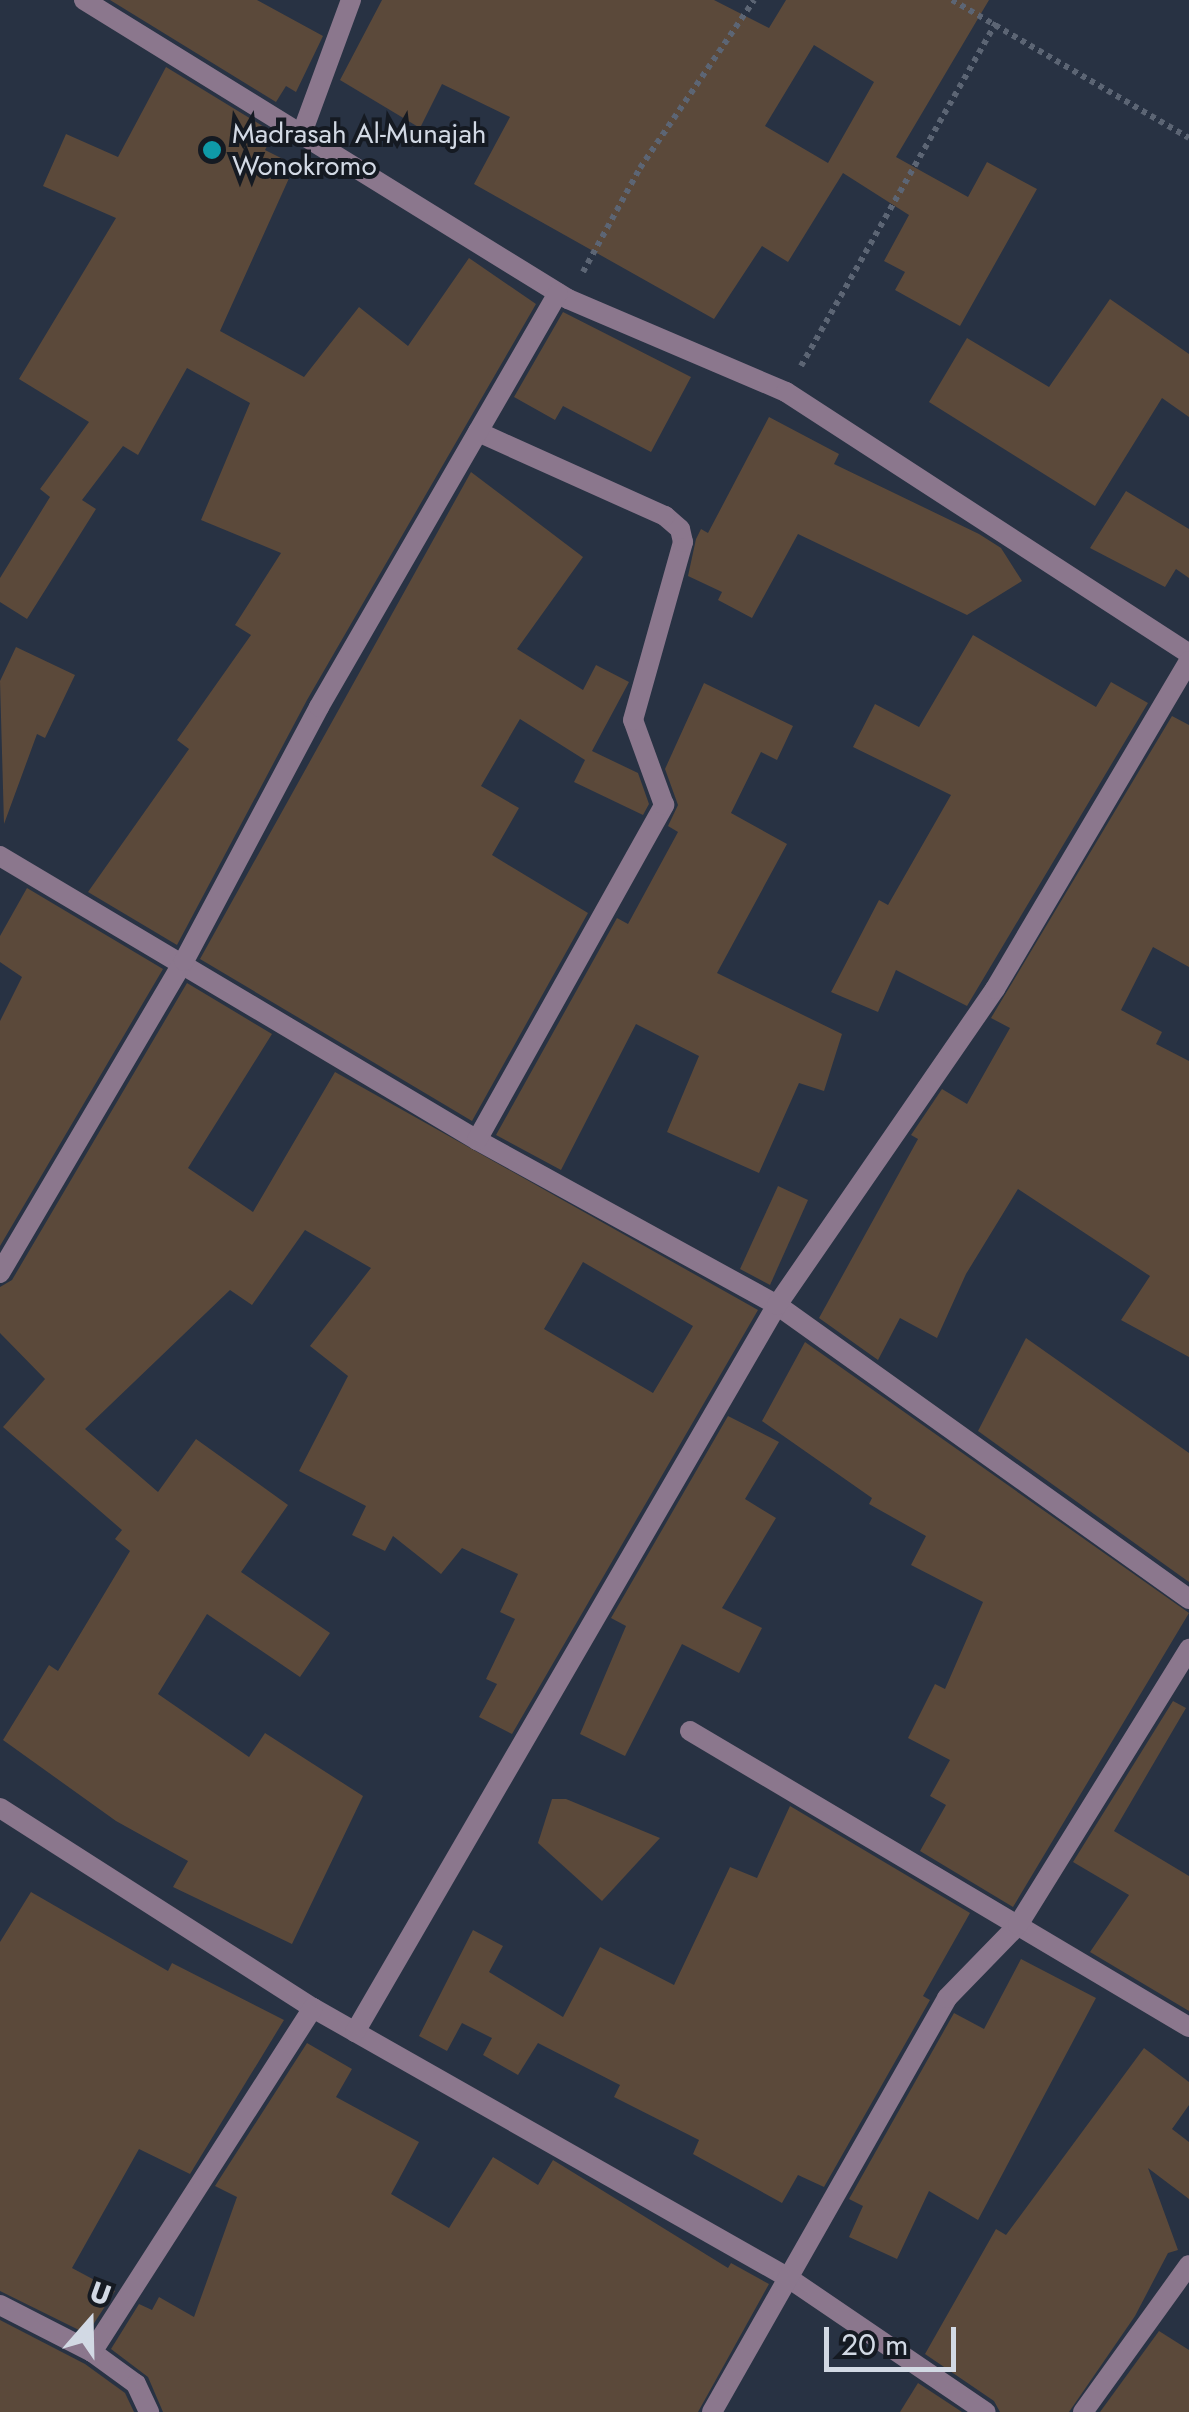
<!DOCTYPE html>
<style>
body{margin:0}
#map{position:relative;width:1189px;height:2412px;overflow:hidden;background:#283243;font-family:Jost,sans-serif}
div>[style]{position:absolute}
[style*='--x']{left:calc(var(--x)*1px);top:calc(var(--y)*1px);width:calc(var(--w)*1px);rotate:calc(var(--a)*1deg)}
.building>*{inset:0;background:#5b493a}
.path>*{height:6px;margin-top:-3px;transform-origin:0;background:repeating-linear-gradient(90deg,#5c6574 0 5px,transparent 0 10px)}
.street>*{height:20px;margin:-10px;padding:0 10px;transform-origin:10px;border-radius:10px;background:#8b778d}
.dots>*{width:28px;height:28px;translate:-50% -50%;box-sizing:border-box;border:5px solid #151a22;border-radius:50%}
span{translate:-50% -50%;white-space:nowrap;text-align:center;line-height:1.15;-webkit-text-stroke:8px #151a22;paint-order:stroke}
.poi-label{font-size:28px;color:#d2d9e4}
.left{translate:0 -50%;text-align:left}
.north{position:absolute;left:40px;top:2272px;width:100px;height:100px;-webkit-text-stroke:8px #151a22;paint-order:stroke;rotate:20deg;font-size:28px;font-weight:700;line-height:40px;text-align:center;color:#d2d9e4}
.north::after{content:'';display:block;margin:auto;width:35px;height:45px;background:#d2d9e4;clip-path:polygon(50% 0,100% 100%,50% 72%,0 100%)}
.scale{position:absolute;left:824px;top:2327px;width:132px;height:45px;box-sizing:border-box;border:5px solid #d2d9e4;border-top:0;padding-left:12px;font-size:30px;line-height:35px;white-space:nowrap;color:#d2d9e4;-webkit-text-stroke:8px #151a22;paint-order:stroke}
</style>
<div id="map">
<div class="building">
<i style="clip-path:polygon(110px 0,257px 0,323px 36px,296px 92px,286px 86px,276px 102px)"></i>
<i style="clip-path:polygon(evenodd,382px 0,714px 0,769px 28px,786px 0,989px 0,896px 157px,968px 197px,987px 162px,1037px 189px,960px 326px,895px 290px,905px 272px,884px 261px,909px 215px,843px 173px,788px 262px,762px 246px,714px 319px,474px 184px,510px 117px,442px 84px,420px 128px,340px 80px,382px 0,814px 45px,874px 82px,828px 163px,765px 126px,814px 45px)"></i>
<i style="clip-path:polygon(166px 67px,274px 133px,265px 150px,295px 165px,220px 331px,304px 377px,359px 307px,408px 346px,469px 258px,536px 304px,307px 700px,177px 945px,88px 892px,189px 749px,177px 740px,251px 635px,235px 625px,281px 553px,201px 520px,250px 403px,187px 368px,138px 455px,123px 446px,82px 500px,96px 509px,27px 619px,0 602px,0 578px,50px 497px,40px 489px,89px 422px,19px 379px,116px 218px,43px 186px,66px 134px,118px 157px)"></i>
<i style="clip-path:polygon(1110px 299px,1189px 354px,1189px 417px,1162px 398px,1095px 506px,929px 402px,967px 338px,1049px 387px)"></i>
<i style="clip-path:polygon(563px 312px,691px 377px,651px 452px,563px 406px,555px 420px,514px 397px)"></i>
<i style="clip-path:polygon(769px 417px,839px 454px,834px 464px,979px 534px,1001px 548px,1022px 581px,967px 615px,798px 534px,752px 618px,718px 600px,722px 592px,688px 576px,696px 539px,701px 529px,708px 533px)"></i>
<i style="clip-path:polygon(471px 472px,583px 557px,517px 649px,583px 690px,596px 665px,629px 682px,592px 751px,638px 773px,649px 804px,643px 815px,574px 782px,585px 760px,520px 719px,481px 786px,519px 808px,492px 855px,588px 913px,472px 1121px,200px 959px)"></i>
<i style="clip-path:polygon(1126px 491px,1189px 529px,1189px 578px,1176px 569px,1165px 587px,1090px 548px)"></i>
<i style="clip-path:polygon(973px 635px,1096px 707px,1111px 682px,1148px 703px,967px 1006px,896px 970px,878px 1012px,831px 992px,879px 900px,888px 905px,951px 795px,853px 747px,875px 704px,919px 727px)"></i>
<i style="clip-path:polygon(16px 647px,75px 675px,45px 738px,37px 734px,4px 824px,0 681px)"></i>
<i style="clip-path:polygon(704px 683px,793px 726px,777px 760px,761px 752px,731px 813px,787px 844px,717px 973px,842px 1034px,824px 1091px,799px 1083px,759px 1173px,667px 1132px,699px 1056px,636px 1024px,561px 1170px,496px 1135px,617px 918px,628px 924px,678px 832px,668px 826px,678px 805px,665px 769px)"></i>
<i style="clip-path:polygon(1172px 716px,1189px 725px,1189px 967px,1153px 947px,1121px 1010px,1162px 1032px,1156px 1044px,1189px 1061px,1189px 1357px,1121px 1320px,1150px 1276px,1018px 1189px,966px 1274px,937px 1338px,900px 1318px,878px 1360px,819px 1318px,918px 1139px,911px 1135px,942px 1089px,967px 1104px,1010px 1028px,991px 1018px)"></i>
<i style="clip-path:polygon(27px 888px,163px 969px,0 1246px,0 1021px,22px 977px,0 962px,0 936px)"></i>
<i style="clip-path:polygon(evenodd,187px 983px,272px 1034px,188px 1168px,253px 1212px,335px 1072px,758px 1310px,512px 1734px,479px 1717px,497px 1684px,486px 1679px,515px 1619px,500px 1612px,518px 1574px,462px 1548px,441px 1574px,393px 1536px,385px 1551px,352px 1535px,366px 1506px,299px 1471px,348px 1376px,310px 1346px,371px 1268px,305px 1230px,252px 1305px,230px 1290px,85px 1429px,158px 1492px,196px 1439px,288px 1505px,241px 1572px,330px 1633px,300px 1677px,207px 1614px,158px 1694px,249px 1757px,265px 1733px,363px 1796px,292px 1944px,173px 1887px,188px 1861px,116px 1821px,3px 1740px,49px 1665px,58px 1671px,130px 1551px,115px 1539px,122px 1530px,3px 1427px,45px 1379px,0 1333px,0 1287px,12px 1280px,187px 983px,583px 1262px,693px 1326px,653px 1393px,544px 1329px,583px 1262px)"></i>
<i style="clip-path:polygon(778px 1186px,808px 1200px,770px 1285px,740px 1269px)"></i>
<i style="clip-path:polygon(1026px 1338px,1189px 1453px,1189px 1582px,978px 1431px)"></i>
<i style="clip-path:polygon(805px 1342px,1189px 1613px,1013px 1907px,920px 1851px,946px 1805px,930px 1796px,950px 1760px,908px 1738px,935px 1684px,945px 1689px,983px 1602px,911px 1565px,926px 1536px,869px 1504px,872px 1498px,762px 1421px)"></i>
<i style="clip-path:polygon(728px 1416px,779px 1442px,745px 1499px,776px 1518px,722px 1608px,762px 1628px,739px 1673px,682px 1644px,625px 1756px,580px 1734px,626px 1626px,611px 1618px)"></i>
<i style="clip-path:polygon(1173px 1701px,1186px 1708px,1114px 1831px,1189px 1876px,1189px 2011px,1090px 1952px,1129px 1895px,1073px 1862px)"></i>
<i style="clip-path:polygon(552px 1799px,566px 1799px,660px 1838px,602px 1901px,538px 1843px)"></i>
<i style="clip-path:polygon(790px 1806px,970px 1913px,923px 1996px,930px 2000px,824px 2187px,798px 2175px,782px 2203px,693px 2154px,699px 2140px,614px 2097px,620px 2085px,538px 2043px,518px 2075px,483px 2055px,492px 2038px,462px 2023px,447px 2051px,419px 2036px,473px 1930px,503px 1946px,489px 1972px,563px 2017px,600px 1947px,674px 1985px,730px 1867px,757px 1878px)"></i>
<i style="clip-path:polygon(31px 1892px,168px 1971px,172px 1963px,284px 2020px,190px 2174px,139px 2149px,72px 2268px,115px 2291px,87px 2334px,0 2291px,0 1942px)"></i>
<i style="clip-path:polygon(1021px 1959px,1096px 1998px,978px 2220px,929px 2191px,897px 2259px,849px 2237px,863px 2206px,849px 2199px,954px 2013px,984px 2029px)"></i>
<i style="clip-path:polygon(307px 2043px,352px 2069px,336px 2097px,419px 2142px,391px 2194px,449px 2228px,493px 2157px,538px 2185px,553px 2160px,728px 2268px,731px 2263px,769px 2284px,698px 2412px,163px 2412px,148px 2377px,111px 2349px,139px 2304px,152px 2310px,159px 2297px,194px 2317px,237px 2197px,215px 2186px)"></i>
<i style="clip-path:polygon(1144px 2048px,1189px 2082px,1189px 2105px,1172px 2129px,1189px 2142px,1189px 2199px,1148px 2168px,1178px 2250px,1168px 2253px,1135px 2316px,1069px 2412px,1000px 2412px,994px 2401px,925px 2354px,996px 2229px,1006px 2235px)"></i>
<i style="clip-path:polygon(0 2320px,85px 2364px,125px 2393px,134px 2412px,0 2412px)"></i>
<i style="clip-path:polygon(1159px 2331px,1189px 2350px,1189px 2412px,1100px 2412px)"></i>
<i style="clip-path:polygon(918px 2383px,962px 2412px,900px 2412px)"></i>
</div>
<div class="path">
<i style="--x:952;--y:0;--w:274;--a:30.2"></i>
<i style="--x:583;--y:272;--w:119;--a:-61.3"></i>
<i style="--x:640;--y:168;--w:203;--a:-55.8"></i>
<i style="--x:801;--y:366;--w:395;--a:-60.4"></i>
</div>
<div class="street">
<i style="--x:84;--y:0;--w:569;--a:31.71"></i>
<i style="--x:568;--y:299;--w:237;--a:23.1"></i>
<i style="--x:786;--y:392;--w:481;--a:33"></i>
<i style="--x:302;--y:133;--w:142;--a:-69.8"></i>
<i style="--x:0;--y:856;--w:555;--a:30.77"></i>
<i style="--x:477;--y:1140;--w:342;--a:28.8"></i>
<i style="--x:777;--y:1305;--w:506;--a:35.51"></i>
<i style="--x:477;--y:1140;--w:384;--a:-60.8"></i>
<i style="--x:664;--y:805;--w:90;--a:-110"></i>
<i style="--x:633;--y:720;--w:185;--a:-74.3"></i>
<i style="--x:683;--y:542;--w:13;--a:-103"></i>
<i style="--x:680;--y:529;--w:20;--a:-139"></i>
<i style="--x:665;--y:516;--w:205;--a:-155.8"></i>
<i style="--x:0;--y:1273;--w:362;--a:-59.5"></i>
<i style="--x:184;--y:961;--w:288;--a:-62"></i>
<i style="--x:319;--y:707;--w:478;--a:-60"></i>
<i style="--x:690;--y:1731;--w:580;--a:30.68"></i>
<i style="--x:0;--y:1808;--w:371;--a:32.6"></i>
<i style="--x:313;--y:2008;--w:545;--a:29.58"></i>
<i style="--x:787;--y:2277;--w:240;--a:34.2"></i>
<i style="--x:355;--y:2032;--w:841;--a:-59.87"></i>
<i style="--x:777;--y:1305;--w:384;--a:-55.4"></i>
<i style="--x:995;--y:989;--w:381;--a:-59.4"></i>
<i style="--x:0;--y:2305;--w:103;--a:27.1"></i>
<i style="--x:92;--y:2352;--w:54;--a:36"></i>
<i style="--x:136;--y:2384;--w:31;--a:65"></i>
<i style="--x:92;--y:2352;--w:409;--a:-57.3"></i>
<i style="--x:712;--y:2412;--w:476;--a:-60.4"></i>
<i style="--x:947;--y:1998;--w:102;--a:-45.8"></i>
<i style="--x:1018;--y:1925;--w:325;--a:-58.2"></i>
<i style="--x:1083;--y:2412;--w:181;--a:-54.2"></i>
</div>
<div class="dots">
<i style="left:212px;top:150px;background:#0f9aa8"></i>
</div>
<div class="poi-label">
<span class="left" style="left:232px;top:150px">Madrasah Al-Munajah<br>Wonokromo</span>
</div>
<div class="north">U</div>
<div class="scale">20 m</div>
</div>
